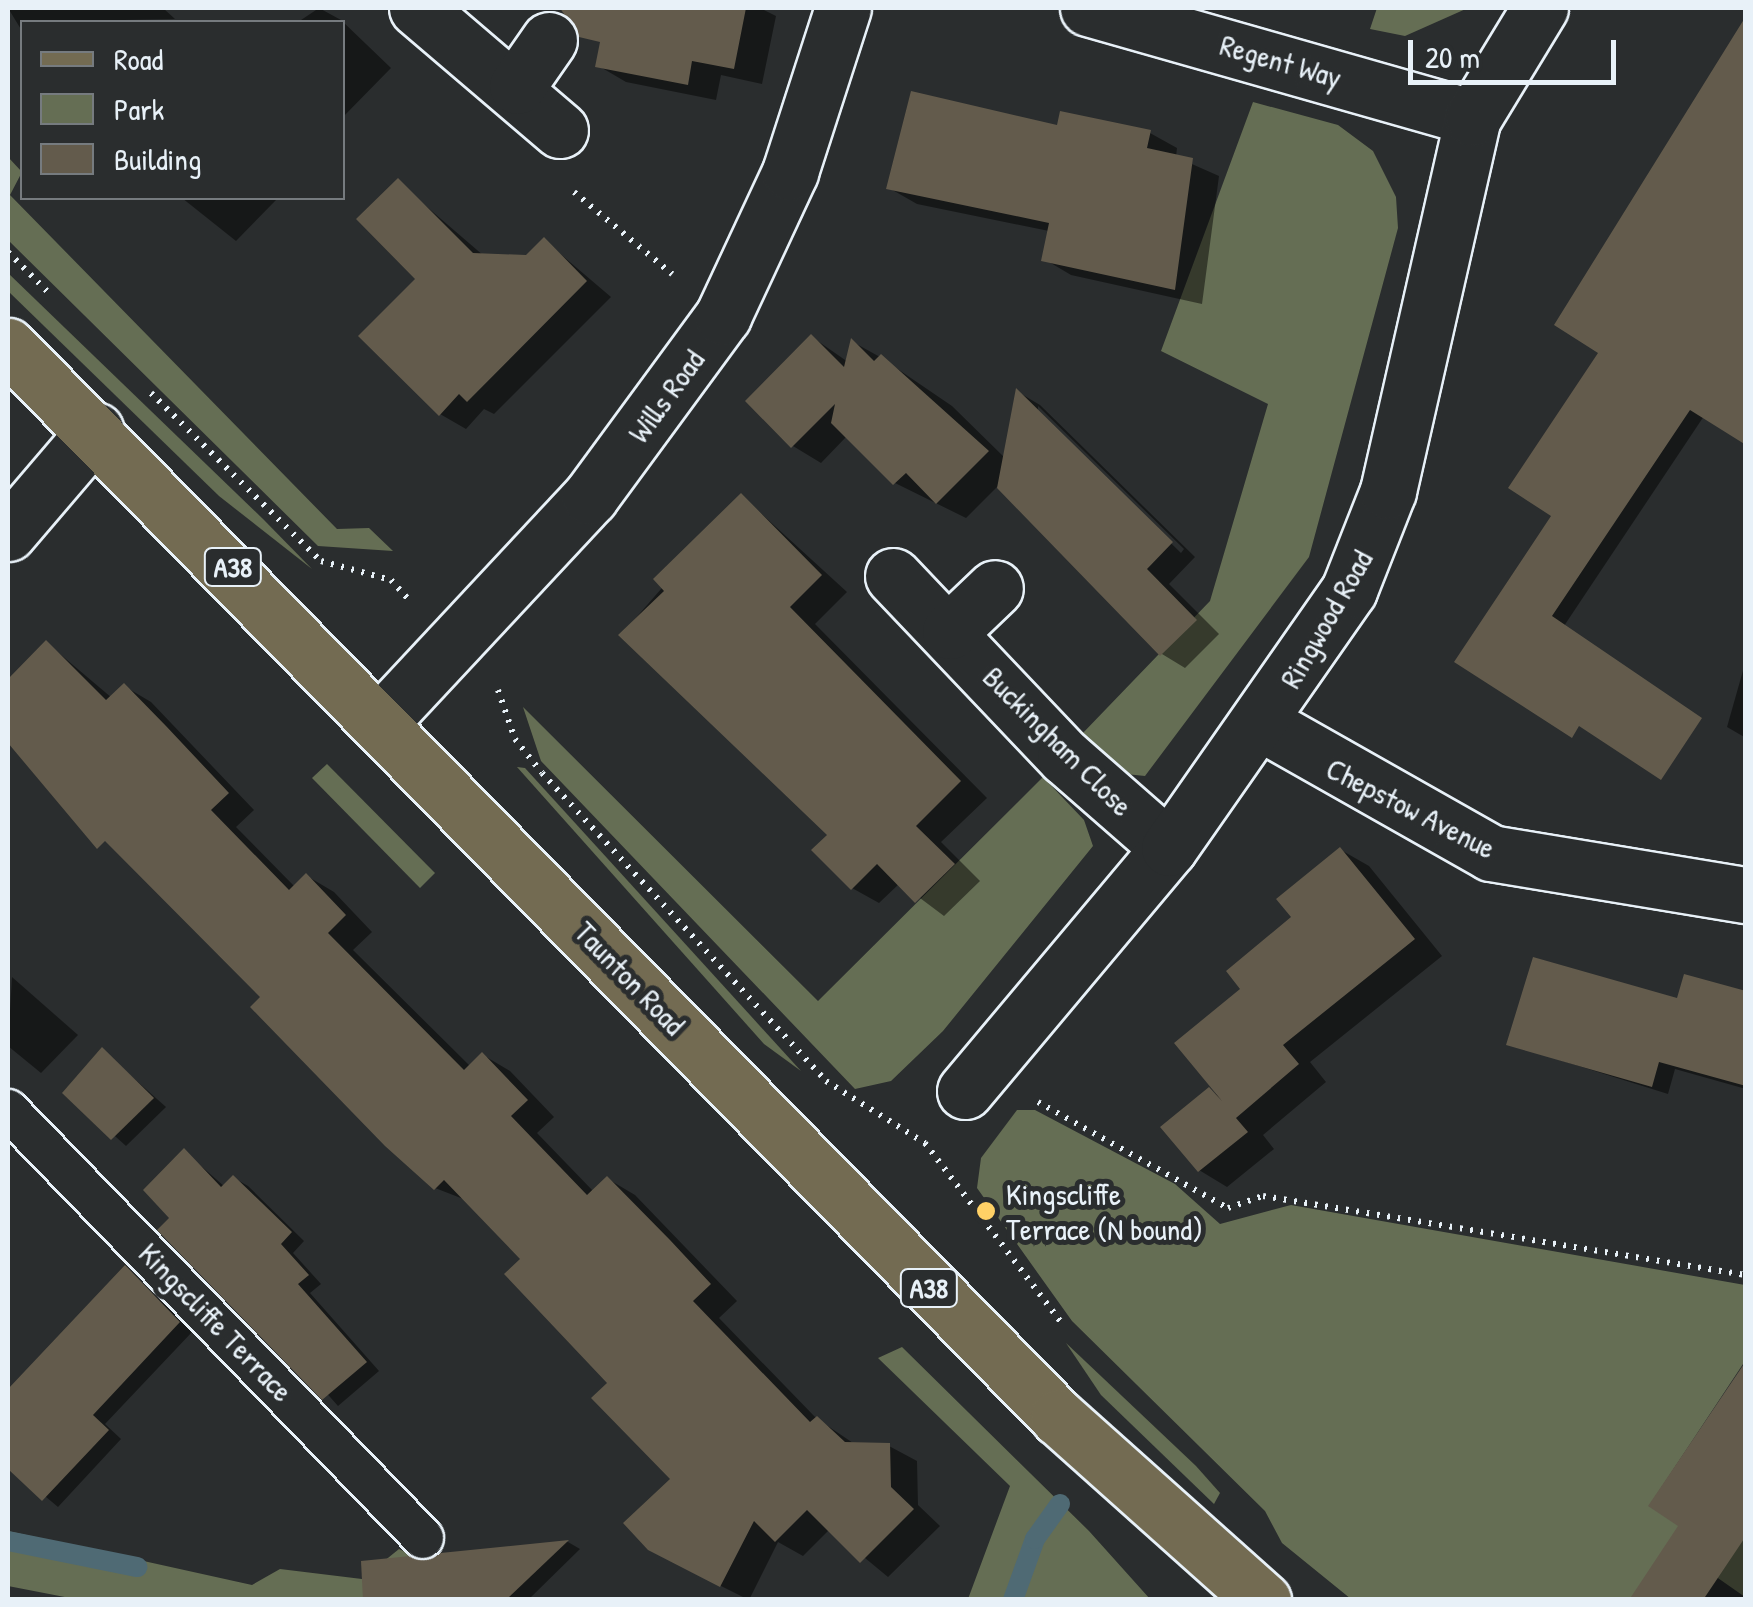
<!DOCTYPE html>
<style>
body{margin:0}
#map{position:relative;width:1753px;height:1607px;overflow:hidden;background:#2a2d2e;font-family:"Patrick Hand",sans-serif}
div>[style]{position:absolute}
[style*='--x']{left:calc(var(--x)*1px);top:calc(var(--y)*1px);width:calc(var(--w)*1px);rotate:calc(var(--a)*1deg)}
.green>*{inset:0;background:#656e54}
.shadow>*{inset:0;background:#0007}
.stream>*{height:20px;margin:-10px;padding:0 10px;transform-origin:10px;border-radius:10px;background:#4f6a74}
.building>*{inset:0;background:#635b4c}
.path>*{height:6px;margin-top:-3px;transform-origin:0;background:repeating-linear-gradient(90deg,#e8f1f8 0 2.5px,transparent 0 10.5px)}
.roads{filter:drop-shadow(2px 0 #e8f1f8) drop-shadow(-2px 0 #e8f1f8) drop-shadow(0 2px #e8f1f8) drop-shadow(0 -2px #e8f1f8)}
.service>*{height:40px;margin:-20px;padding:0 20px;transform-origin:20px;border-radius:20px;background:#2a2d2e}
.minor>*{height:55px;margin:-27.5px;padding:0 27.5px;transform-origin:27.5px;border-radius:27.5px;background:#2a2d2e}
.primary>*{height:55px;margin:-27.5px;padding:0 27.5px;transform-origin:27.5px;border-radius:27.5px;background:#736b52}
.dots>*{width:28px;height:28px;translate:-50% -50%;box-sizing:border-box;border:5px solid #2a2d2e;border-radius:50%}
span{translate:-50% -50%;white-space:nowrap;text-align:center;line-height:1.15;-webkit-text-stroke:10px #2a2d2e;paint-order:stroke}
.shield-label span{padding:2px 8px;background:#2a2d2e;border:2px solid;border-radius:8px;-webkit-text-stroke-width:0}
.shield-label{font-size:28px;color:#e8f1f8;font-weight:700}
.street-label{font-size:30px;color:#e8f1f8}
.poi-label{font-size:30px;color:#e8f1f8}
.left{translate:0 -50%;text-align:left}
.frame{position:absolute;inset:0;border:10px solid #e8f1f8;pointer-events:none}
.legend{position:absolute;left:20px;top:20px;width:325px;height:180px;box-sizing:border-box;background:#2a2d2e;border:2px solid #767b7f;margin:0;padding:12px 18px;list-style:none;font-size:30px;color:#e8f1f8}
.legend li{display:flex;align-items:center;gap:20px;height:50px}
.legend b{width:50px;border:2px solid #767b7f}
.scale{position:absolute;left:1408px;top:40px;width:208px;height:45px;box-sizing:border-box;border:5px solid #e8f1f8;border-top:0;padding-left:12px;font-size:30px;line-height:35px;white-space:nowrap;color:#e8f1f8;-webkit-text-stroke:8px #2a2d2e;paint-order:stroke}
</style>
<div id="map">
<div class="green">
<i style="clip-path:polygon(1377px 8px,1468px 8px,1405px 36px,1370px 29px)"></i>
<i style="clip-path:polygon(1253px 102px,1338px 125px,1373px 151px,1396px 197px,1398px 228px,1309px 557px,1145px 776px,1116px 773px,1081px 735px,1210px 601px,1268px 404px,1161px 351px)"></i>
<i style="clip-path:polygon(8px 157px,22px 172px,10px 195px,337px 529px,369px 528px,393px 551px,318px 546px,8px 240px)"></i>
<i style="clip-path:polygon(8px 273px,264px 520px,312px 569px,219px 496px,8px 291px)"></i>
<i style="clip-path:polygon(523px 707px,818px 1001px,1043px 777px,1084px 820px,1093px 846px,943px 1031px,891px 1081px,855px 1089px,541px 761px)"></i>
<i style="clip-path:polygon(327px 764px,435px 873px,420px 888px,312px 778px)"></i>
<i style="clip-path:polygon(517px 767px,525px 768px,801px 1071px,764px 1044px)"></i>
<i style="clip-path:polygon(1017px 1110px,1035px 1110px,1175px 1184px,1220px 1224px,1291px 1205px,1745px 1285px,1745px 1361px,1649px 1506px,1745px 1536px,1745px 1597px,1695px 1562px,1629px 1600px,1351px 1599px,1282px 1543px,1265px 1511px,1072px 1321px,977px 1188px,981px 1158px)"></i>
<i style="clip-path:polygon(1066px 1343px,1196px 1466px,1220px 1493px,1214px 1504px,1101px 1395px)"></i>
<i style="clip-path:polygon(902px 1347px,1089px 1531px,1150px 1599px,968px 1599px,1010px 1486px,878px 1358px)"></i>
<i style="clip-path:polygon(8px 1531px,252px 1585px,280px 1569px,362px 1579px,399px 1549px,416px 1557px,419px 1599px,75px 1599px,8px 1586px)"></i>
</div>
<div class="shadow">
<i style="clip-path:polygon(8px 8px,163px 8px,175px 19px,22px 22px,22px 31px)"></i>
<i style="clip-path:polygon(319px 8px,341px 20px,391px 68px,342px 118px,342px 22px,298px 22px)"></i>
<i style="clip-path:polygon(609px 8px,760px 8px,776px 16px,762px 84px,721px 75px,716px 100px,626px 82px,597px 65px)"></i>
<i style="clip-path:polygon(1059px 128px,1150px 133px,1177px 148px,1176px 157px,1219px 176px,1202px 304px,1071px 275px,1044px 259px,1049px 231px,917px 204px,889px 188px)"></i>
<i style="clip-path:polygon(398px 182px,484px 256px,527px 258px,544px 240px,611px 297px,494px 414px,484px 409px,466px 429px,440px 414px)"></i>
<i style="clip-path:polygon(182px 198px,278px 198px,236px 241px)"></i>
<i style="clip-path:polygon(1716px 320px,1704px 416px,1564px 626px,1457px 661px)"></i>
<i style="clip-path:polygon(evenodd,812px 337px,848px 362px,853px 342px,880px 357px,952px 406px,1005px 458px,1018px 392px,1040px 405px,1195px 557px,1169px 584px,1219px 634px,1185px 668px,1162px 654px,998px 486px,966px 518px,895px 483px,847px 436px,821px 463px,793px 446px,748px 401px,812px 337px,1038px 406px,1184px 549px,1181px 553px,1038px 413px,1038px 406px)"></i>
<i style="clip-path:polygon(742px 496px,847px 592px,815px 624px,987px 798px,941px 842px,980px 881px,944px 916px,900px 883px,879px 903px,852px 888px,830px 835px,621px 635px)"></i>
<i style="clip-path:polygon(47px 643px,112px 698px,124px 686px,151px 702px,254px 810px,236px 827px,295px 887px,307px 876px,334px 892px,372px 932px,353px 950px,471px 1067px,483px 1055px,510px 1071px,554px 1117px,537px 1133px,594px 1192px,608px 1179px,635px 1195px,737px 1301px,719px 1318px,816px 1418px,856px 1445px,889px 1446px,917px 1461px,918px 1505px,940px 1526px,888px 1577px,830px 1529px,803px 1556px,778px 1542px,749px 1600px,679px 1565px,673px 1479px,524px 1260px,466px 1200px,435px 1188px,264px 997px,8px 739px,8px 683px)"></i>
<i style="clip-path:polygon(1746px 660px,1746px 738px,1727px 727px)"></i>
<i style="clip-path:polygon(1341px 850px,1369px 866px,1442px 956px,1310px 1062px,1326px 1082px,1263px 1135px,1274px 1149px,1227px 1187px,1199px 1170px,1210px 1090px,1219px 1096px,1243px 989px)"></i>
<i style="clip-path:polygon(12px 977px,78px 1035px,41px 1073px,8px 1046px)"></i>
<i style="clip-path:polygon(1746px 993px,1746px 1089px,1675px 1069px,1668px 1094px,1509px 1044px)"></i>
<i style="clip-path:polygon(102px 1050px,166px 1107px,126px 1146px,66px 1092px)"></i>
<i style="clip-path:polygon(184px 1151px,225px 1187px,234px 1178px,248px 1186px,304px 1241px,293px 1253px,321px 1284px,310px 1293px,379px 1371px,338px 1406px,172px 1218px)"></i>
<i style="clip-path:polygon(125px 1268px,193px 1331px,105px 1424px,121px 1439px,58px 1507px,8px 1465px,8px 1394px)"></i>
<i style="clip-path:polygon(1746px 1365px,1746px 1600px,1632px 1600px,1681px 1525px)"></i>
<i style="clip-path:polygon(568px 1542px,580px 1549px,528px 1600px,477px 1600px,438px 1561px)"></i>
</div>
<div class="stream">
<i style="--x:8;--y:1541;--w:132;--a:11.4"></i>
<i style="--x:1013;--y:1600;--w:65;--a:-70.2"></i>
<i style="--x:1035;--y:1539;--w:43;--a:-54.5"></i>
</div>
<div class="building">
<i style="clip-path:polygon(560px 8px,746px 8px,734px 69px,692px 61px,688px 85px,595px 67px,600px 42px,579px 37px)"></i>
<i style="clip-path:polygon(1746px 16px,1746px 445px,1690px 410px,1552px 616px,1702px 718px,1661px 780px,1579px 726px,1572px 738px,1454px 662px,1551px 516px,1508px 488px,1598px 353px,1554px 325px)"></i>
<i style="clip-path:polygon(911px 91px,1057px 125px,1060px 111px,1151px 130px,1147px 148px,1193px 158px,1175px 290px,1041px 261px,1049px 223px,886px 189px)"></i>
<i style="clip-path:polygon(398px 178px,473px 253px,526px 255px,544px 237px,587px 281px,467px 402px,459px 394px,439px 416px,358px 336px,415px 279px,356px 219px)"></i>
<i style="clip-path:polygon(811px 334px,844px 367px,851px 338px,874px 361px,881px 354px,989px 451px,936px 504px,906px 473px,893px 485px,831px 423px,835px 404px,791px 448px,745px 401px)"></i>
<i style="clip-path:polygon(1016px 388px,1173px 542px,1147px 569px,1197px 620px,1160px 656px,997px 488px)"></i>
<i style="clip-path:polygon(741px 493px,822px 575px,790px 607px,961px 781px,916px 826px,955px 864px,915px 903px,877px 864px,851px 890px,811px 850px,827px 835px,618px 635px,664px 591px,653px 579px)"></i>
<i style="clip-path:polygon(46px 640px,106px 700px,124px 683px,166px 726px,229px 793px,211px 810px,289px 890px,306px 873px,346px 915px,328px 933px,464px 1070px,482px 1052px,528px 1100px,511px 1116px,587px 1195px,607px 1176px,670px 1240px,711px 1284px,693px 1301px,810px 1422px,817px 1416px,845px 1442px,890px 1443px,891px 1487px,914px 1509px,860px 1563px,807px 1510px,775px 1542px,754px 1521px,720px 1587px,648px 1550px,623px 1523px,670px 1479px,591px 1398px,607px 1383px,504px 1274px,520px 1259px,444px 1180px,434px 1190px,385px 1146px,250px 1007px,260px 997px,105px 841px,97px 849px,8px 743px,8px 679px)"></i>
<i style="clip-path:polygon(1340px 847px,1415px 939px,1283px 1045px,1299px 1064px,1236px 1118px,1248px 1132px,1198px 1172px,1160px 1127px,1209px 1087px,1222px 1101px,1174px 1043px,1240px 989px,1226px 971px,1291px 917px,1276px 899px)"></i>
<i style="clip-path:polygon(1533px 957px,1677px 998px,1684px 974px,1746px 991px,1746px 1086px,1659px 1062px,1652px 1087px,1506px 1045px)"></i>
<i style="clip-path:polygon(102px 1047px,154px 1098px,111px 1140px,62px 1093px)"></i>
<i style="clip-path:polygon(184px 1148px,221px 1187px,233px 1175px,292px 1232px,281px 1244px,309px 1275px,298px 1284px,367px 1362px,322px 1400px,157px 1230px,169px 1218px,143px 1190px)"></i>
<i style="clip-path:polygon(125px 1265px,180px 1322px,93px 1415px,109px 1430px,42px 1501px,8px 1469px,8px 1389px)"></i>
<i style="clip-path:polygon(1746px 1361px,1746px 1536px,1703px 1600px,1629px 1600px,1678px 1526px,1648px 1506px)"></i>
<i style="clip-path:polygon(569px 1540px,506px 1600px,363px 1600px,361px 1561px)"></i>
</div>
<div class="path">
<i style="--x:574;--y:192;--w:128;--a:39.9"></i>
<i style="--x:8;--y:252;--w:58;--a:45"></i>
<i style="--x:151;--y:393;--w:239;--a:44.7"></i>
<i style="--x:321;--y:561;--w:73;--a:15.2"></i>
<i style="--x:391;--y:580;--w:25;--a:48"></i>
<i style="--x:498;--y:690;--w:52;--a:70.9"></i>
<i style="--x:515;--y:739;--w:43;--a:51.5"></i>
<i style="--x:542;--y:773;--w:419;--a:47.3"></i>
<i style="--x:826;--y:1081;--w:117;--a:32.1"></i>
<i style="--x:925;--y:1143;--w:228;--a:52.8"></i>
<i style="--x:1038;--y:1102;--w:218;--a:29.2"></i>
<i style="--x:1228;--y:1208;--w:37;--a:-19"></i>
<i style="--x:1263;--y:1196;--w:489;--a:9.3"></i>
</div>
<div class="roads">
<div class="service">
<i style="--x:8;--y:1110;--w:596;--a:45.88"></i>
</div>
<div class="minor">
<i style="--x:417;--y:8;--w:188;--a:40.5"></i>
<i style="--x:1088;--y:8;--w:400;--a:15.9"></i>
<i style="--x:517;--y:86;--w:56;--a:-55.2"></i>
<i style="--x:8;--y:533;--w:135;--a:-49.5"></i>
<i style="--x:893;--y:576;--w:250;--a:46.5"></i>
<i style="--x:1065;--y:757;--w:138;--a:41.2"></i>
<i style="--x:950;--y:631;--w:62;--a:-43.7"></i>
<i style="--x:383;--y:719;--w:304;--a:-47"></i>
<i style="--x:590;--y:497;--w:225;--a:-53.7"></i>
<i style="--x:723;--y:316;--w:159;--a:-65"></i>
<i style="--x:790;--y:172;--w:172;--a:-72.1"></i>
<i style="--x:1263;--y:724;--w:262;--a:29.5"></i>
<i style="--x:1491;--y:853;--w:258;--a:9.4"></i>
<i style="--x:965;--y:1091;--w:317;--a:-50"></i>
<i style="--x:1169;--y:848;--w:315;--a:-55.1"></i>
<i style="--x:1349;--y:590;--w:106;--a:-68.5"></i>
<i style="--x:1388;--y:491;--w:383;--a:-77.2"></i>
<i style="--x:1473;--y:118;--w:129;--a:-58.7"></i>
</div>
<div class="primary">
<i style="--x:8;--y:346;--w:1500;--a:45.57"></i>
<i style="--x:1058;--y:1417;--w:275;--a:41.8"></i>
</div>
</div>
<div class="dots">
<i style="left:986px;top:1211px;background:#ffd166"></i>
</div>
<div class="shield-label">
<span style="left:233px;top:567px">A38</span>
<span style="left:929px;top:1288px">A38</span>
</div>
<div class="street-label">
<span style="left:1281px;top:61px;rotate:16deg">Regent Way</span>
<span style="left:666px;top:396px;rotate:-54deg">Wills Road</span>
<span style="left:1326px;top:619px;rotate:-60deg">Ringwood Road</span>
<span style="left:1058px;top:741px;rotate:45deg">Buckingham Close</span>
<span style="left:1411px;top:808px;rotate:27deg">Chepstow Avenue</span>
<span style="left:630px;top:978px;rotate:46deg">Taunton Road</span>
<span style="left:216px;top:1322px;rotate:46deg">Kingscliffe Terrace</span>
</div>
<div class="poi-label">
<span class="left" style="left:1006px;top:1211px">Kingscliffe<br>Terrace (N bound)</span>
</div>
<div class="frame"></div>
<ul class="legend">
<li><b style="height:12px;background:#736b52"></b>Road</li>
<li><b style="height:28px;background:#656e54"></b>Park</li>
<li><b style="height:28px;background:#635b4c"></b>Building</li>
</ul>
<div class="scale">20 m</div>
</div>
